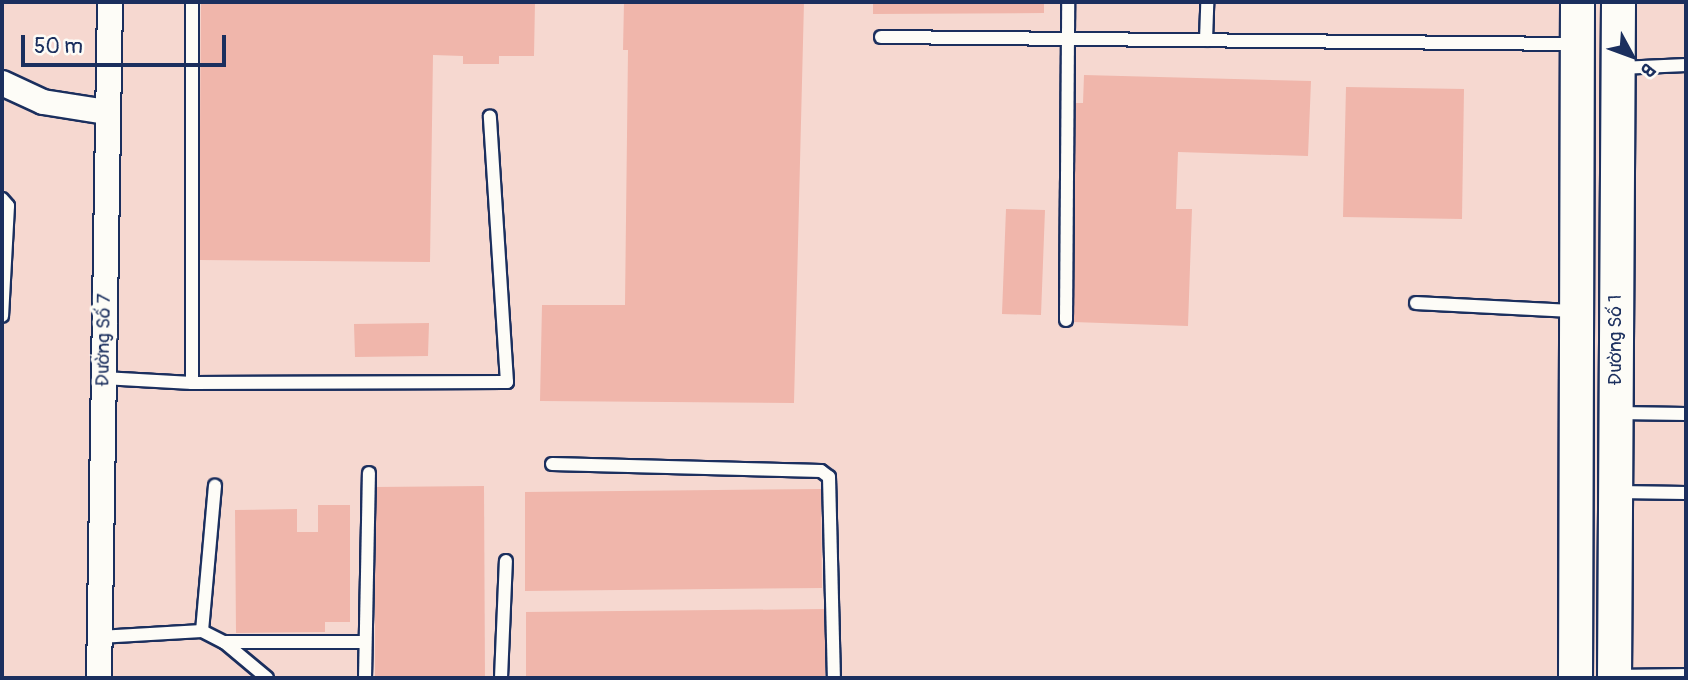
<!DOCTYPE html>
<meta charset="utf-8">
<style>
body{margin:0}
#map{position:relative;width:1688px;height:680px;overflow:hidden;background:#f9e7e0;font-family:Pangolin,sans-serif}
div>[style]{position:absolute}
[style*='--x']{left:calc(var(--x)*1px);top:calc(var(--y)*1px);width:calc(var(--w)*1px);rotate:calc(var(--a)*1deg)}
.built>*{inset:0;background:#f6d8d0}
.building>*{inset:0;background:#f0b6ab}
.roads{filter:drop-shadow(2px 0 #1b2f5e) drop-shadow(-2px 0 #1b2f5e) drop-shadow(0 2px #1b2f5e) drop-shadow(0 -2px #1b2f5e)}
.lane>*{height:12px;margin:-6px;padding:0 6px;transform-origin:6px;border-radius:6px;background:#fdfcf7}
.street>*{height:24px;margin:-12px;padding:0 12px;transform-origin:12px;border-radius:12px;background:#fdfcf7}
.secondary>*{height:33px;margin:-16.5px;padding:0 16.5px;transform-origin:16.5px;border-radius:16.5px;background:#fdfcf7}
span{translate:-50% -50%;white-space:nowrap;text-align:center;line-height:1.15;-webkit-text-stroke:7px #fdfcf7;paint-order:stroke}
.street-label{font-size:19px;color:#1b2f5e}
.frame{position:absolute;inset:0;border:4px solid #1b2f5e;pointer-events:none}
.north{position:absolute;left:1597px;top:21px;width:70px;height:70px;-webkit-text-stroke:5px #fdfcf7;paint-order:stroke;rotate:131deg;font-size:19px;font-weight:700;line-height:28px;text-align:center;color:#1b2f5e}
.north::after{content:'';display:block;margin:auto;width:24px;height:32px;background:#1b2f5e;clip-path:polygon(50% 0,100% 100%,50% 72%,0 100%)}
.scale{position:absolute;left:21px;top:35px;width:205px;height:32px;box-sizing:border-box;border:4px solid #1b2f5e;border-top:0;padding-left:9px;font-size:21px;line-height:24px;white-space:nowrap;color:#1b2f5e;-webkit-text-stroke:5px #fdfcf7;paint-order:stroke}
</style>
<div id="map">
<div class="built">
<i style="clip-path:polygon(2px 2px,1686px 2px,1686px 678px,2px 678px)"></i>
</div>
<div class="building">
<i style="clip-path:polygon(201px 2px,535px 2px,534px 56px,499px 56px,499px 64px,463px 64px,463px 56px,433px 55px,430px 262px,199px 260px)"></i>
<i style="clip-path:polygon(624px 2px,804px 2px,794px 403px,540px 401px,542px 305px,625px 305px,628px 50px,623px 50px)"></i>
<i style="clip-path:polygon(873px 2px,1044px 2px,1044px 13px,873px 14px)"></i>
<i style="clip-path:polygon(1084px 75px,1311px 81px,1308px 156px,1178px 152px,1176px 209px,1192px 209px,1188px 326px,1073px 322px,1074px 103px,1083px 103px)"></i>
<i style="clip-path:polygon(1346px 87px,1464px 89px,1462px 219px,1343px 217px)"></i>
<i style="clip-path:polygon(1006px 209px,1045px 210px,1041px 315px,1002px 314px)"></i>
<i style="clip-path:polygon(429px 323px,428px 356px,355px 357px,354px 324px)"></i>
<i style="clip-path:polygon(484px 486px,485px 678px,375px 678px,375px 487px)"></i>
<i style="clip-path:polygon(821px 489px,822px 588px,525px 591px,525px 492px)"></i>
<i style="clip-path:polygon(318px 505px,350px 505px,350px 622px,325px 622px,325px 632px,236px 633px,235px 510px,297px 509px,297px 532px,318px 532px)"></i>
<i style="clip-path:polygon(825px 609px,825px 678px,526px 678px,526px 612px)"></i>
</div>
<div class="roads">
<div class="lane">
<i style="--x:881;--y:37;--w:696;--a:0.58"></i>
<i style="--x:1206;--y:40;--w:38;--a:-88"></i>
<i style="--x:1620;--y:68;--w:66;--a:-2.6"></i>
<i style="--x:2;--y:199;--w:9;--a:49"></i>
<i style="--x:8;--y:206;--w:110;--a:93.1"></i>
<i style="--x:1416;--y:303;--w:160;--a:2.9"></i>
<i style="--x:1066;--y:320;--w:318;--a:-89.6"></i>
<i style="--x:103;--y:378;--w:89;--a:3.2"></i>
<i style="--x:192;--y:383;--w:315;--a:-0.2"></i>
<i style="--x:507;--y:382;--w:266;--a:-93.7"></i>
<i style="--x:192;--y:383;--w:381;--a:-90"></i>
<i style="--x:1617;--y:413;--w:69;--a:0.8"></i>
<i style="--x:552;--y:464;--w:269;--a:1.5"></i>
<i style="--x:821;--y:471;--w:10;--a:37"></i>
<i style="--x:829;--y:477;--w:201;--a:88.6"></i>
<i style="--x:1617;--y:492;--w:69;--a:0.8"></i>
<i style="--x:202;--y:631;--w:146;--a:-84.9"></i>
<i style="--x:99;--y:637;--w:103;--a:-3.3"></i>
<i style="--x:202;--y:631;--w:25;--a:27"></i>
<i style="--x:224;--y:642;--w:56;--a:39.9"></i>
<i style="--x:224;--y:642;--w:141;--a:0"></i>
<i style="--x:1617;--y:676;--w:69;--a:-0.8"></i>
<i style="--x:365;--y:678;--w:205;--a:-88.9"></i>
<i style="--x:501;--y:678;--w:117;--a:-87.6"></i>
</div>
<div class="street">
<i style="--x:2;--y:83;--w:45;--a:24.9"></i>
<i style="--x:43;--y:102;--w:65;--a:8.9"></i>
<i style="--x:99;--y:678;--w:676;--a:-89.07"></i>
</div>
<div class="secondary">
<i style="--x:1575;--y:678;--w:676;--a:-89.83"></i>
<i style="--x:1614;--y:678;--w:676;--a:-89.66"></i>
</div>
</div>
<div class="street-label">
<span style="left:104px;top:340px;rotate:-89deg">Đường Số 7</span>
<span style="left:1616px;top:340px;rotate:-90deg">Đường Số 1</span>
</div>
<div class="frame"></div>
<div class="north">B</div>
<div class="scale">50 m</div>
</div>
